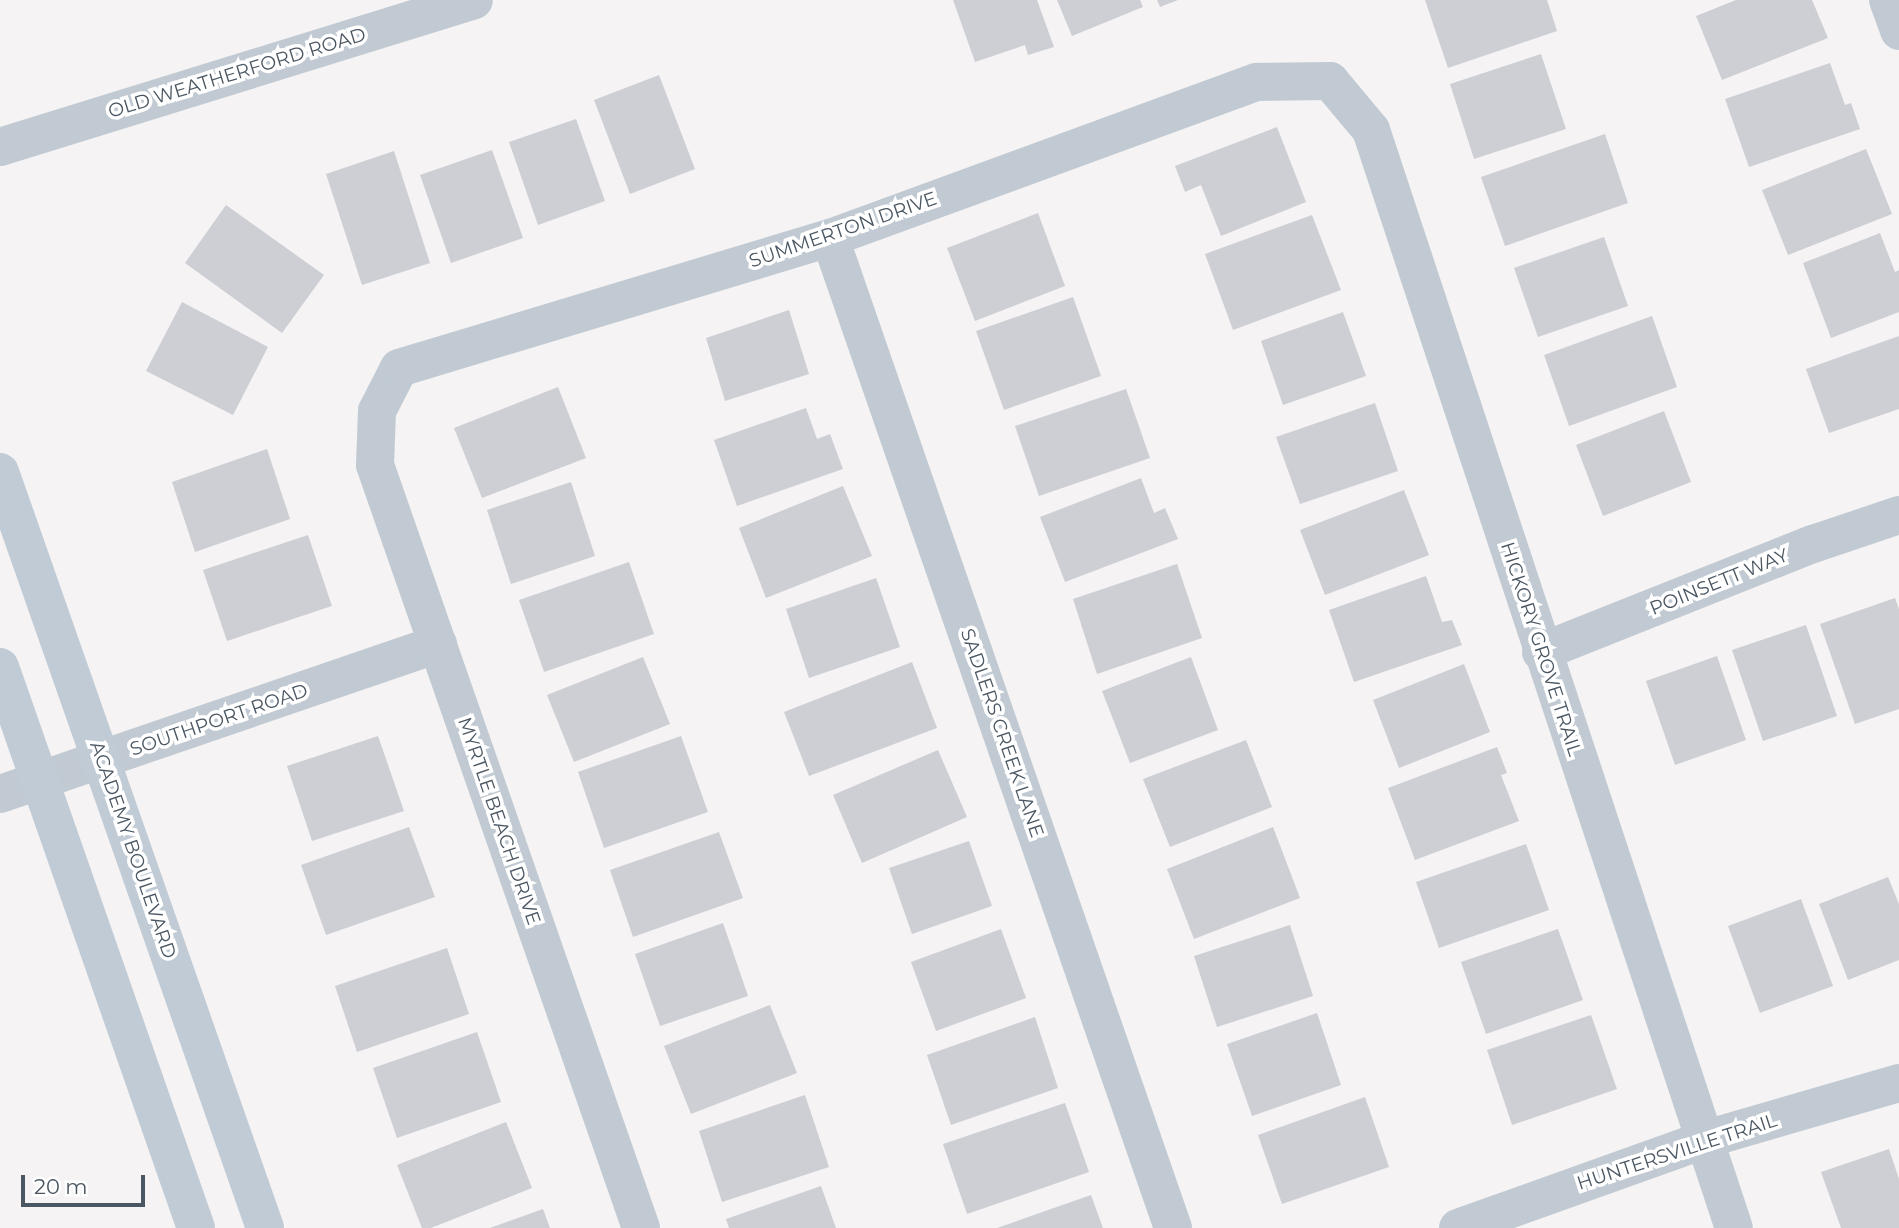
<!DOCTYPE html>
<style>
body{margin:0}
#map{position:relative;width:1899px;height:1228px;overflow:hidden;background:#f5f3f3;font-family:Montserrat,sans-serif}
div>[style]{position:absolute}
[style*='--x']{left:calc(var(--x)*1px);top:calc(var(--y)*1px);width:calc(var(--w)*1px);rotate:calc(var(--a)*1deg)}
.building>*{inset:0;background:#cdcfd5}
.minor>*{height:38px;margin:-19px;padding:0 19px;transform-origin:19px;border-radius:19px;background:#c1cad2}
.secondary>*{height:38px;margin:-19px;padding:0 19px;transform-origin:19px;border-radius:19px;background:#c1cbd6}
span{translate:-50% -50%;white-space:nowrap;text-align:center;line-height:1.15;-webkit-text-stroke:7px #fff;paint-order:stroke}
.street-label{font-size:19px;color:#4a5661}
.scale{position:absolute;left:21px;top:1175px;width:124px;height:32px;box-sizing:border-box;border:4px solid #4a5661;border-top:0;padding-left:9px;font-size:21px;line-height:24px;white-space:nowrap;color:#4a5661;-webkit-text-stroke:5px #fff;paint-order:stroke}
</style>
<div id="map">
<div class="building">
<i style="clip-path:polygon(953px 0,1037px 0,1054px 47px,1028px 55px,1025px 45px,975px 62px)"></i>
<i style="clip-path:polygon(1057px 0,1140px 0,1143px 7px,1072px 36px)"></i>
<i style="clip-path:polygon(1157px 0,1178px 0,1160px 7px)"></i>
<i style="clip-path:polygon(1425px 0,1547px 0,1557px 31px,1448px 68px)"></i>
<i style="clip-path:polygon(1736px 0,1812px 0,1828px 38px,1722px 80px,1696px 16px)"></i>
<i style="clip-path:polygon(1541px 54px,1566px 129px,1474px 159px,1450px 84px)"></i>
<i style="clip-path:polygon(1830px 63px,1845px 105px,1851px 103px,1860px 129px,1749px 167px,1725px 99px)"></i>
<i style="clip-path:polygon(659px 75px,695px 169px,630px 194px,594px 100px)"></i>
<i style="clip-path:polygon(576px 119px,605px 201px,538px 225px,509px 142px)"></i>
<i style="clip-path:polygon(1277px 127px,1306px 202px,1221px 236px,1201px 185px,1185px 192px,1175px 166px)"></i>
<i style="clip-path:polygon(1605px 134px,1628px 203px,1505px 246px,1481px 177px)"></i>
<i style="clip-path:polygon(1866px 149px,1892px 214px,1788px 255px,1762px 190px)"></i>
<i style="clip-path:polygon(492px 150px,523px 238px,451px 263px,420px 175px)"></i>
<i style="clip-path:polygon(394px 151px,430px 263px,362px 285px,326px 174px)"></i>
<i style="clip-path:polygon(226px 205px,324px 275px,282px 333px,185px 263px)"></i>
<i style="clip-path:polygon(1038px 213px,1065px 286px,975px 321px,947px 248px)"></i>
<i style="clip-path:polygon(1312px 215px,1341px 290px,1233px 330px,1205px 254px)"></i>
<i style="clip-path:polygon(1880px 233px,1895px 272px,1899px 270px,1899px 312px,1831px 338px,1803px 263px)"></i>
<i style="clip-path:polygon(1604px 237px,1628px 306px,1538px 337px,1514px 268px)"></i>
<i style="clip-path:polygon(1073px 297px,1101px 376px,1004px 410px,976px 331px)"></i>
<i style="clip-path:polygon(182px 302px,268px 347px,233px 415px,146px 371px)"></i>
<i style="clip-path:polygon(789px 310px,809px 374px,725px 401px,706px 338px)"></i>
<i style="clip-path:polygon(1343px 312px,1366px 376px,1283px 405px,1261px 341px)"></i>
<i style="clip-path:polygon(1652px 316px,1677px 387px,1569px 426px,1544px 355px)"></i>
<i style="clip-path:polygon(1899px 336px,1899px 409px,1829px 433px,1806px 369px)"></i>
<i style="clip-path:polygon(558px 387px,586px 458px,482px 498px,454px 428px)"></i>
<i style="clip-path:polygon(1126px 389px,1150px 458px,1039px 496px,1015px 426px)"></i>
<i style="clip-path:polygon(1375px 403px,1398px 471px,1300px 504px,1276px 437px)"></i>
<i style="clip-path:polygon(806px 408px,817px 439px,830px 434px,843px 469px,737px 506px,714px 440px)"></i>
<i style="clip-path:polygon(1664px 411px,1691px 482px,1603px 516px,1576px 445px)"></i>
<i style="clip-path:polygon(267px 449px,290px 519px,195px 552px,172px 482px)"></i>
<i style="clip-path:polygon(1141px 478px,1154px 513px,1165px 508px,1178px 539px,1065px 582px,1040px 517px)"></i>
<i style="clip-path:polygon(571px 482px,595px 556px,511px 584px,487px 510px)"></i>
<i style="clip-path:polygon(843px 486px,872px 556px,766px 598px,739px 528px)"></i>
<i style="clip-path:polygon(1404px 490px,1429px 555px,1325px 595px,1300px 530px)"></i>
<i style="clip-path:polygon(308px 535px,332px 606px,227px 641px,203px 570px)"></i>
<i style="clip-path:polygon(629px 562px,654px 634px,544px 672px,519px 600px)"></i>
<i style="clip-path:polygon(1177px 564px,1202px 638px,1097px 674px,1073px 599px)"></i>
<i style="clip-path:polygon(1426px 576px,1442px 622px,1452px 620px,1462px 645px,1354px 682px,1329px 610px)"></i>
<i style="clip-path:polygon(876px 578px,900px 647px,809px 678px,786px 609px)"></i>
<i style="clip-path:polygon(1895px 598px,1899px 609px,1899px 709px,1855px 724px,1820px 624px)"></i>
<i style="clip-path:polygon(1806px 625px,1837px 716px,1763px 741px,1732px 650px)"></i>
<i style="clip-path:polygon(1717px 656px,1746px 740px,1675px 765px,1646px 681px)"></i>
<i style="clip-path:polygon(643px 657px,670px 724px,574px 762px,547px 695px)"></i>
<i style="clip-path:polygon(1191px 657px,1218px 730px,1130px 763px,1102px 691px)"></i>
<i style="clip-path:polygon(912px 662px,937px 728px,809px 776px,784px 712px)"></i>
<i style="clip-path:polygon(1464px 664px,1490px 732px,1399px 768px,1373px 700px)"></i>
<i style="clip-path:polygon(378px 736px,404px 811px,312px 841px,287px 766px)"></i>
<i style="clip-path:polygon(681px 736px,708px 812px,604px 848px,578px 772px)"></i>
<i style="clip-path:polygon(1246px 740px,1272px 807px,1170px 847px,1143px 779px)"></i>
<i style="clip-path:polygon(1497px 747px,1507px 773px,1501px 775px,1519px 821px,1415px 860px,1388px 788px)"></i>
<i style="clip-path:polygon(938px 750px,967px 817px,862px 863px,833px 795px)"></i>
<i style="clip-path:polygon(409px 827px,435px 897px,326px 935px,301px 865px)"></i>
<i style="clip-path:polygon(1273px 827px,1300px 898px,1194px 939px,1167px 869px)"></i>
<i style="clip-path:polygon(719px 832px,743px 898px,633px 937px,610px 870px)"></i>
<i style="clip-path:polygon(969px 841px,992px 906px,912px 934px,889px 868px)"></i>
<i style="clip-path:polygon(1526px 844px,1549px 910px,1439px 948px,1416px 882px)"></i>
<i style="clip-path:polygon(1888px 877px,1899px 904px,1899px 960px,1848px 980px,1819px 904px)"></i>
<i style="clip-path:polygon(1801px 899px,1833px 986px,1760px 1013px,1728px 926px)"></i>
<i style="clip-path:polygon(723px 923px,748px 996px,660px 1026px,635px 954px)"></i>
<i style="clip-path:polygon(1290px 925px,1313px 996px,1217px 1027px,1194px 956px)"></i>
<i style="clip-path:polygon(1001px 929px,1026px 998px,936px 1031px,911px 962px)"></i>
<i style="clip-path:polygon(1558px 929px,1583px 1000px,1486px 1034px,1461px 962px)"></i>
<i style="clip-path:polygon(447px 948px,469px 1014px,357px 1052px,335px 986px)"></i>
<i style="clip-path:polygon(770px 1005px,797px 1073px,691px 1114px,664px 1046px)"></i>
<i style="clip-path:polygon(1317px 1013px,1341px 1085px,1252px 1116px,1227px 1044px)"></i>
<i style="clip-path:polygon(1591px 1015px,1617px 1089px,1512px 1125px,1487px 1050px)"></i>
<i style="clip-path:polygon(1035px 1017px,1058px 1088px,951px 1125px,927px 1055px)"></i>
<i style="clip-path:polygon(477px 1032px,501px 1102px,397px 1138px,373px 1068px)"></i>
<i style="clip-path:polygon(805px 1095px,829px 1167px,722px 1202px,699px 1131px)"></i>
<i style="clip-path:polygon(1365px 1097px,1389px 1167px,1282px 1204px,1258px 1135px)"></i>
<i style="clip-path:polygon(1065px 1103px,1089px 1172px,967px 1214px,943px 1144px)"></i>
<i style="clip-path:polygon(506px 1122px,532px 1188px,431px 1228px,422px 1228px,397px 1165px)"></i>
<i style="clip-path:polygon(1889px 1149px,1899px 1179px,1899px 1228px,1841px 1228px,1821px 1172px)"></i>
<i style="clip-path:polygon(821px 1186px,836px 1228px,729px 1228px,726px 1219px)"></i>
<i style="clip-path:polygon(1091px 1195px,1103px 1228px,997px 1228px)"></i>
<i style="clip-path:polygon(543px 1209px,550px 1228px,490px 1228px)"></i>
</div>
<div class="minor">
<i style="--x:1888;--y:0;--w:33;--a:70"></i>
<i style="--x:0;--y:147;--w:496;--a:-17.2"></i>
<i style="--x:830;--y:238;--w:1048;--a:70.89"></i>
<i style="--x:1541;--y:652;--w:293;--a:-21.7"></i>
<i style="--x:1813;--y:544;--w:91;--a:-18.6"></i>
<i style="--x:0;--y:794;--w:463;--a:-18.9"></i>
<i style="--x:641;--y:1228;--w:808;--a:-109.22"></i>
<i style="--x:375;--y:465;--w:54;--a:-87.9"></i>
<i style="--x:377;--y:411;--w:48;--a:-62.9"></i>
<i style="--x:399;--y:368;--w:450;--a:-16.8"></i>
<i style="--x:830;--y:238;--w:455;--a:-20.1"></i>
<i style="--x:1257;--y:82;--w:73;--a:-0.8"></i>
<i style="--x:1330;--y:81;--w:64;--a:50.1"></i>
<i style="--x:1371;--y:130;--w:1156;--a:71.71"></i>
<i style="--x:1458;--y:1228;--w:263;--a:-19.7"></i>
<i style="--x:1706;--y:1139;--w:201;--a:-16.2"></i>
</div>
<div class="secondary">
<i style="--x:0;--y:472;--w:801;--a:70.68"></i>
<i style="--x:0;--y:667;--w:594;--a:70.74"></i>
</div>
<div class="street-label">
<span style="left:237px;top:73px;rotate:-17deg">OLD WEATHERFORD ROAD</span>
<span style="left:843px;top:230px;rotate:-19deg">SUMMERTON DRIVE</span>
<span style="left:1719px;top:582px;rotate:-22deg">POINSETT WAY</span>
<span style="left:1541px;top:649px;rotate:72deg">HICKORY GROVE TRAIL</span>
<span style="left:219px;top:720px;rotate:-19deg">SOUTHPORT ROAD</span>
<span style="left:1002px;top:733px;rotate:71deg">SADLERS CREEK LANE</span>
<span style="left:499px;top:821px;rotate:71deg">MYRTLE BEACH DRIVE</span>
<span style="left:133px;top:850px;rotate:71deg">ACADEMY BOULEVARD</span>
<span style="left:1677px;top:1152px;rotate:-18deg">HUNTERSVILLE TRAIL</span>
</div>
<div class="scale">20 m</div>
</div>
